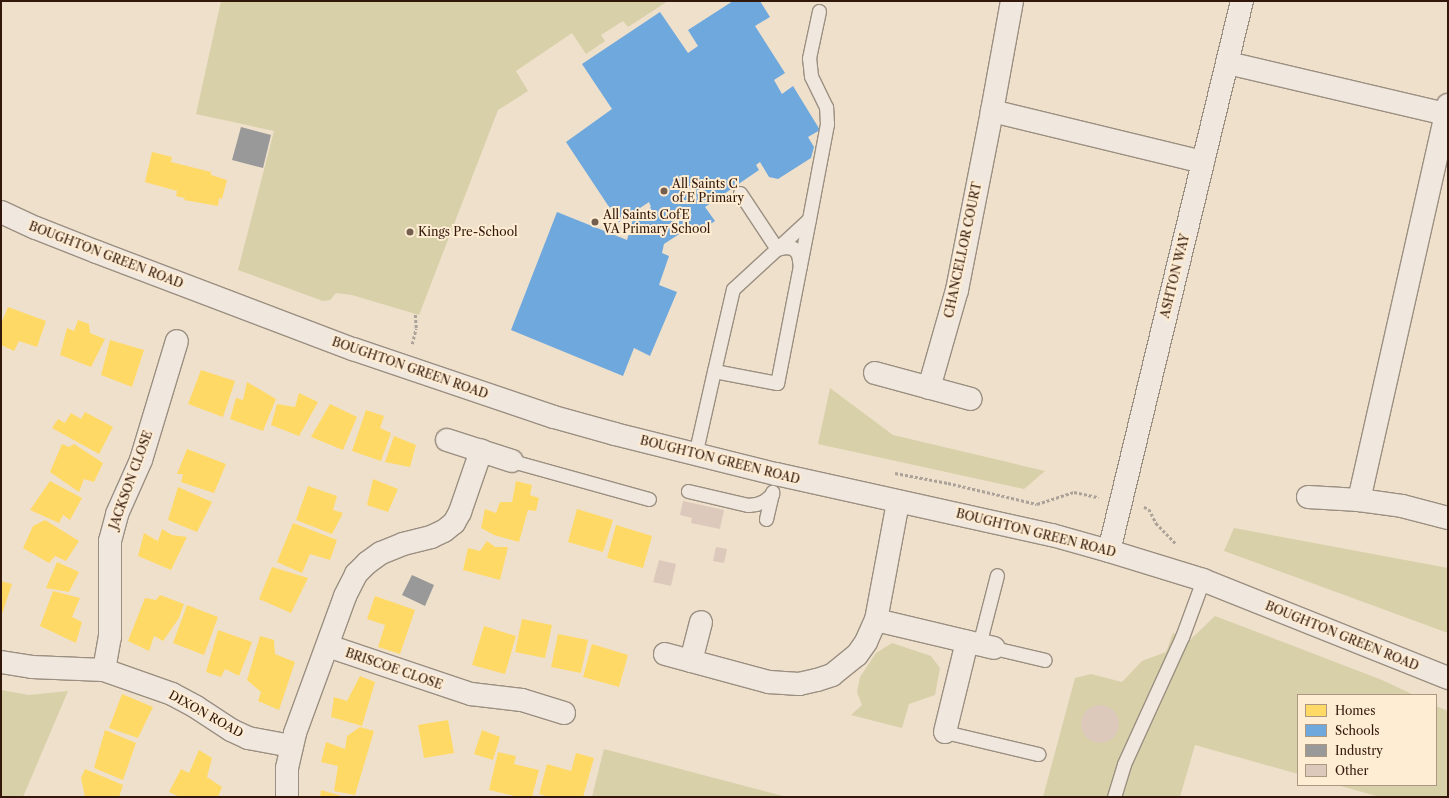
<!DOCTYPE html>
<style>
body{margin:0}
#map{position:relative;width:1449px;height:798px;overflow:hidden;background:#efe0cb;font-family:"Libre Caslon Text",serif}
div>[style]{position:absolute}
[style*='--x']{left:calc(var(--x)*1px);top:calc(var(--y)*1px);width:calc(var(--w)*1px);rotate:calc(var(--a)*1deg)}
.green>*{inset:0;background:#d8d0a9}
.homes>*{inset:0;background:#ffd966}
.schools>*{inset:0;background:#6fa8dc}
.industry>*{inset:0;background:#999}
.building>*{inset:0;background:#dcc9bb}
.round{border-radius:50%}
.path>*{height:2.5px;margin-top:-1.25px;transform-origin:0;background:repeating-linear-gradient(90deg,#aba299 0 3px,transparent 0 5px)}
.roads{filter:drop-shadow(1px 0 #9b8f81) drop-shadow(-1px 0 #9b8f81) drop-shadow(0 1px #9b8f81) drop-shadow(0 -1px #9b8f81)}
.service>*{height:13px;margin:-6.5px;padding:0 6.5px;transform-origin:6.5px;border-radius:6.5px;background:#f0e8de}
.minor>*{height:22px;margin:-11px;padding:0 11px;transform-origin:11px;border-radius:11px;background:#f0e8de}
.tertiary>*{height:22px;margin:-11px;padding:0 11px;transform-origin:11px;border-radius:11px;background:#f0e8de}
.dots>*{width:11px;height:11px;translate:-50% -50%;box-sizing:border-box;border:2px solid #feecd3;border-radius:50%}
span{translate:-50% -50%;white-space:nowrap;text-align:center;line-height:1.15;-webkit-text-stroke:4px #feecd3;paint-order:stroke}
.poi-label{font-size:12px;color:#32180a}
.left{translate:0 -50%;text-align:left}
.street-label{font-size:12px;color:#32180a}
.frame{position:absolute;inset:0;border:2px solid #32180a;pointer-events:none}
.legend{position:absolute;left:1297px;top:694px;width:140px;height:92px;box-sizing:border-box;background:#feecd3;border:1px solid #ac9783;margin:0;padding:5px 7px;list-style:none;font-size:12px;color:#32180a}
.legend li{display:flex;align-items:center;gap:8px;height:20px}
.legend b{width:20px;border:1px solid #ac9783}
</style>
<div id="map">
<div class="green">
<i style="clip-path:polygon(221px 1px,668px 1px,628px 27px,623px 21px,601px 35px,605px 41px,586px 54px,572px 33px,516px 71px,528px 91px,498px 110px,419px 315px,352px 295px,336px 293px,330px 300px,323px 301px,238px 270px,274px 131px,196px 114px)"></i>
<i style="clip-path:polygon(830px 388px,893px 435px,1045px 471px,1024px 489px,818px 444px)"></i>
<i style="clip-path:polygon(1234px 528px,1448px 568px,1448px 633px,1224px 551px)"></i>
<i style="clip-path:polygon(1215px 616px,1382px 680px,1414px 695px,1298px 695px,1298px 774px,1195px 745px,1180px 797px,1043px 797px,1075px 678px,1091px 674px,1122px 682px,1142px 661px,1166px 652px,1173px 633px,1190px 640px)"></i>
<i style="clip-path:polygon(892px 643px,931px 656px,940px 668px,935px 695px,909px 704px,902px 728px,851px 715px,862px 705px,857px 692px,860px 677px,876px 653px)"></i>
<i style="clip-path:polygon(1px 690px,29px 695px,68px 691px,23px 797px,1px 797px)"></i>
<i style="clip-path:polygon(1436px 706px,1448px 711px,1448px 797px,1380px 797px,1337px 785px,1436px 785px)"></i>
<i style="clip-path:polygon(604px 749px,787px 797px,592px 797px)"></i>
</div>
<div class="homes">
<i style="clip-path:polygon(152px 152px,172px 157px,171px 162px,211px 172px,211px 175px,227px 180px,222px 199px,219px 198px,218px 206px,184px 200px,185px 198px,176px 196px,177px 191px,145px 182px)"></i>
<i style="clip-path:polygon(8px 307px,46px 321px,37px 347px,19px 341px,14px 351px,1px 345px,1px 324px)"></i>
<i style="clip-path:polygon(78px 320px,89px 324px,90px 333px,105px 339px,91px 367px,60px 355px,67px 328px,74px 331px)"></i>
<i style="clip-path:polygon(110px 340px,144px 350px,132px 387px,101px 375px)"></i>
<i style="clip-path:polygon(201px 370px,235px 381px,223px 417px,188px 404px)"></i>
<i style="clip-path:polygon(247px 382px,276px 399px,263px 431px,230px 419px,236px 398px,243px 400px)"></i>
<i style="clip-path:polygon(299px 393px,318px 402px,299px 436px,271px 425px,277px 404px,295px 407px)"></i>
<i style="clip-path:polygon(330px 404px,357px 417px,343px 450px,311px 437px)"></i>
<i style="clip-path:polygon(366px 410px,384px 416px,380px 428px,391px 433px,381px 461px,352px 451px)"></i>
<i style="clip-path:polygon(85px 412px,113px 427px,99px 454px,52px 428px,58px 419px,65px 423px,71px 413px,81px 419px)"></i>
<i style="clip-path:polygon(394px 436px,416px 445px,410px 467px,385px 462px)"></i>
<i style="clip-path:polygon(62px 444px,69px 447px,74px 444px,103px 463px,94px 482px,84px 479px,79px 492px,50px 472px)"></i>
<i style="clip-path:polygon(187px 449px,226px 464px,214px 493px,181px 482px,183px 474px,177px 474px)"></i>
<i style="clip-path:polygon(373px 479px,398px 489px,388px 512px,367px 505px)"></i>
<i style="clip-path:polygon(50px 481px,82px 498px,70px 520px,63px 515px,59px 523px,30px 510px)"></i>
<i style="clip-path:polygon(516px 481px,532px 485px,530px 495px,539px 498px,536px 511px,528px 510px,519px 542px,494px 535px,481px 528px,485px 509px,496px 513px,500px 502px,512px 502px)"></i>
<i style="clip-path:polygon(308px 486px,337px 496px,333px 510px,343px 513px,332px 534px,296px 520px)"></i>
<i style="clip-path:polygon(178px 487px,212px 502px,197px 532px,168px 520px)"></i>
<i style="clip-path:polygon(577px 509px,613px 520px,603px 552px,568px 542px)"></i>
<i style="clip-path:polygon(45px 520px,79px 541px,66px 561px,55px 556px,49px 563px,23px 548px,33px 526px)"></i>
<i style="clip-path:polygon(293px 523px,337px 540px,330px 560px,310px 554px,302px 573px,277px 562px)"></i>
<i style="clip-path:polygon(616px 525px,652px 536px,643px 568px,607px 558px)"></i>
<i style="clip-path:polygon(162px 529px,172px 535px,187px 537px,171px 570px,138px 556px,144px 533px,158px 541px)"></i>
<i style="clip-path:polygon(487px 541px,495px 547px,508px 547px,500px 580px,463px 570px,468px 548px,480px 551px)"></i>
<i style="clip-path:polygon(57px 562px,79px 572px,69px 592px,46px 588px)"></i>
<i style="clip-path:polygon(272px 567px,308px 578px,291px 613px,259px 599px)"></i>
<i style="clip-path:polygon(1px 581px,12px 584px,1px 617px)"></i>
<i style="clip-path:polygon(53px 591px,80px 598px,72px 617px,82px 622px,76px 643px,40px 626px)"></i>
<i style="clip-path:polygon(160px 595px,184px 604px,179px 618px,163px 641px,154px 636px,149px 651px,128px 641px,145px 598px,156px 600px)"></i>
<i style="clip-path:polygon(375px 596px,415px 610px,400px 654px,378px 647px,385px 625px,367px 619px)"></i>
<i style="clip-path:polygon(187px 605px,218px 617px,204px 655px,173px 643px)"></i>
<i style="clip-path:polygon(522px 619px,552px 625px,545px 658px,515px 652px)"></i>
<i style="clip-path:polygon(484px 626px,516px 636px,505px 674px,472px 665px)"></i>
<i style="clip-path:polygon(218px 630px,252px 642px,239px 676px,225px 669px,221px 677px,206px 672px)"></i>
<i style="clip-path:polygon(558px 634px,588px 640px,581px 673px,551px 667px)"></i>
<i style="clip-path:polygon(260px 636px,274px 640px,275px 654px,295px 662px,279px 710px,258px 701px,261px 692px,247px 680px)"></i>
<i style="clip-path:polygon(592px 644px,628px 655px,619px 687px,583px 677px)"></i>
<i style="clip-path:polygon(360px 676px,375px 682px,362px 726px,331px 717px,334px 697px,347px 701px)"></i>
<i style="clip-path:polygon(122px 694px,153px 707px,138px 738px,109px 728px)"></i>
<i style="clip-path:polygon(448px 720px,454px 753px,424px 758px,418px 725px)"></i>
<i style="clip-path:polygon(360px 727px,374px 731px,355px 795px,334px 791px,338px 766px,321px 762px,326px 742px,345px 749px,347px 736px)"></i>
<i style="clip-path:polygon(105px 730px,136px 743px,123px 780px,94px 768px)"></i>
<i style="clip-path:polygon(482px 730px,500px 737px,493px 760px,474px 754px)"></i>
<i style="clip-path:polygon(199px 750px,212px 758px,207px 777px,222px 787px,218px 797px,180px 797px,169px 792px,181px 769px,189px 773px)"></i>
<i style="clip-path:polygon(498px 752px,516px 756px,514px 764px,539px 770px,532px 797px,519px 797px,489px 790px)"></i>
<i style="clip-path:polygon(576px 753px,594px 758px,583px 797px,549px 797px,539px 794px,547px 764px,571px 771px)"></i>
<i style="clip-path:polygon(85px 769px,123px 785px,119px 797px,85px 797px,81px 778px)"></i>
<i style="clip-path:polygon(321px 790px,345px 797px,320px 797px)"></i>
</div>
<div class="schools">
<i style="clip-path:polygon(733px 1px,760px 1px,770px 17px,755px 26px,785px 73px,774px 80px,782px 94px,793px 86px,820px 130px,808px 137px,814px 147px,811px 158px,778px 179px,769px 177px,760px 162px,756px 165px,759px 170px,705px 207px,715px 221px,698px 232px,693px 225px,664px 244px,662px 253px,669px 256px,659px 285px,677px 292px,650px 356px,634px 348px,623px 376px,511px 330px,557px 212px,627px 240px,633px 219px,651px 207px,649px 202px,619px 222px,566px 142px,612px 109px,582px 64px,660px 12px,688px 53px,698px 46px,688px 30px)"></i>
</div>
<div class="industry">
<i style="clip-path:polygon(241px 127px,271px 135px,263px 168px,232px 160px)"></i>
<i style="clip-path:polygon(412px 575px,434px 585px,425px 606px,402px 595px)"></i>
</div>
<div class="building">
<i style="clip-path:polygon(683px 501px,724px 510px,720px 529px,691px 523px,692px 518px,680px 515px)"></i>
<i style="clip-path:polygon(716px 547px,727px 549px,724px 563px,713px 561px)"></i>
<i style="clip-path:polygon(659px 560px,676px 564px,671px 586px,653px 582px)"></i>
<i class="round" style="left:1081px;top:705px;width:38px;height:38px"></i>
</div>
<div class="path">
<i style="--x:412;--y:344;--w:16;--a:-76"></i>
<i style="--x:416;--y:328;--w:15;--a:-94"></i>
<i style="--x:895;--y:473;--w:54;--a:10.7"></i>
<i style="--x:948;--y:483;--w:91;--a:13.3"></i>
<i style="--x:1037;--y:504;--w:39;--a:-18"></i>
<i style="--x:1074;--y:492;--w:25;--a:12"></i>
<i style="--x:1144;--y:507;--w:5;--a:22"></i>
<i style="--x:1149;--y:509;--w:16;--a:63"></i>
<i style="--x:1156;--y:523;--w:29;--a:46"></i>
</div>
<div class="roads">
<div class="service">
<i style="--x:740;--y:193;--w:67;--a:56.5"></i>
<i style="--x:777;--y:249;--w:9;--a:-13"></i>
<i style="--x:786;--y:247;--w:7;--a:8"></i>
<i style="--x:793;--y:248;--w:8;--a:50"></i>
<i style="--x:798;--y:254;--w:12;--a:81"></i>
<i style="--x:809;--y:219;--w:97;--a:-79.3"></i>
<i style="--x:827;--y:124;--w:17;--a:-93"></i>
<i style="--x:826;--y:107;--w:34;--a:-116"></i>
<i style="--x:811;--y:76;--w:18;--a:-96"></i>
<i style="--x:809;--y:58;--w:48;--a:-78"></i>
<i style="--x:695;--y:455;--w:86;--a:-77.3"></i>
<i style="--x:714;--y:371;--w:84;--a:-77"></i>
<i style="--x:733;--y:289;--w:103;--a:-42.6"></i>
<i style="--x:809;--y:219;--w:167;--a:101"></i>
<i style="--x:777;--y:383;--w:64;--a:-169.2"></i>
<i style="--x:512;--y:461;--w:142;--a:15.5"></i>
<i style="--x:688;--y:491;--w:62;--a:13.1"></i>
<i style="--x:748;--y:505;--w:8;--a:-7"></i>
<i style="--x:756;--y:504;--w:9;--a:-21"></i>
<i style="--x:764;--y:501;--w:11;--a:-41"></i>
<i style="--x:766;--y:519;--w:28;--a:-77"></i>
<i style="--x:979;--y:645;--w:72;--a:-75.6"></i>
<i style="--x:994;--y:648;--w:52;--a:13.2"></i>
<i style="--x:945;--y:732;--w:96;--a:13.3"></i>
<i style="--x:1114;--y:797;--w:34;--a:-73"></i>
<i style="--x:1124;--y:764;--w:140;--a:-65.5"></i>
<i style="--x:1182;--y:637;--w:61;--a:-69.8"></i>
</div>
<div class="minor">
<i style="--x:1012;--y:1;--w:112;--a:100.3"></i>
<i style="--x:992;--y:111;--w:217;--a:13.6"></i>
<i style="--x:1228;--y:63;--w:224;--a:13.2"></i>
<i style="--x:875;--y:373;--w:99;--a:15.2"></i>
<i style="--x:929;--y:388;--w:102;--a:-74.1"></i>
<i style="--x:957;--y:290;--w:182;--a:-78.9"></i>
<i style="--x:447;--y:440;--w:68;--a:17.9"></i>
<i style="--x:1308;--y:497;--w:51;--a:3.4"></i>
<i style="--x:1359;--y:500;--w:43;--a:7.9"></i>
<i style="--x:1402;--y:506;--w:48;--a:14.6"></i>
<i style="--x:1359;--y:500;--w:405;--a:-77.3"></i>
<i style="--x:1109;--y:551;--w:566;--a:-76.41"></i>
<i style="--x:876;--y:620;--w:121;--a:13.3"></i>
<i style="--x:328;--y:646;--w:151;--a:18.6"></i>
<i style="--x:471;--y:694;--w:51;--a:6.7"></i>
<i style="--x:522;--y:700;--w:44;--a:17.2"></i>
<i style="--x:665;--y:654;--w:108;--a:15.1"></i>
<i style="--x:769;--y:682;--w:30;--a:4"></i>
<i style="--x:799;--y:684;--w:18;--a:-13"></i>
<i style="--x:817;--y:680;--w:16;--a:-18"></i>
<i style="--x:832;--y:675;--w:32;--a:-39"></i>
<i style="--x:857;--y:655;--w:16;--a:-55"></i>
<i style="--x:866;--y:642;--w:24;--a:-66"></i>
<i style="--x:876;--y:620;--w:120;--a:-79.4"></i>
<i style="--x:691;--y:661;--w:40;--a:-75.6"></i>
<i style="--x:1;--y:662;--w:31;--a:9"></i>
<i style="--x:32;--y:667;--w:72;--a:2.4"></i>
<i style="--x:104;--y:670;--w:72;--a:19.4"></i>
<i style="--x:172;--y:694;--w:27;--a:28"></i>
<i style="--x:196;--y:707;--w:42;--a:33.3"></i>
<i style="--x:231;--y:730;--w:19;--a:25"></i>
<i style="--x:248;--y:738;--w:44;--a:10.5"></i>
<i style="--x:104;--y:670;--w:34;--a:-80"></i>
<i style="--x:110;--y:637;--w:96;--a:-90"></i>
<i style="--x:110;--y:541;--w:28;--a:-75"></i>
<i style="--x:117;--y:514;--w:59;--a:-66"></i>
<i style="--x:141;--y:460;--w:124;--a:-73.2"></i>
<i style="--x:945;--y:732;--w:93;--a:-76.3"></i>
<i style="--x:287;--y:797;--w:29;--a:-90"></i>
<i style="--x:287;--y:768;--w:36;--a:-77"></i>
<i style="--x:295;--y:733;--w:146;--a:-69.9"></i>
<i style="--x:345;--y:596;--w:25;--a:-63"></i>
<i style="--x:356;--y:574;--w:16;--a:-45"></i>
<i style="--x:367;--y:563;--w:17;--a:-36"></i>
<i style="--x:381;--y:553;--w:24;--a:-22"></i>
<i style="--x:403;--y:544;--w:29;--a:-14"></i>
<i style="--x:431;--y:537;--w:14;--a:-25"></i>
<i style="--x:444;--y:531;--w:13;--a:-39"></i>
<i style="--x:454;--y:523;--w:13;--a:-61"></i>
<i style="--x:460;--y:512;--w:65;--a:-71"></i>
</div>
<div class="tertiary">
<i style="--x:1;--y:212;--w:38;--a:25"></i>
<i style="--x:36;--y:228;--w:66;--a:21.5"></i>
<i style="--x:97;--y:252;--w:274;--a:20.8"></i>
<i style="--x:353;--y:349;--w:212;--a:18.7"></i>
<i style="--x:554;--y:417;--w:63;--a:15.6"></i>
<i style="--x:615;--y:434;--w:166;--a:14"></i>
<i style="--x:776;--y:474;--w:283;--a:12.5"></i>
<i style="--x:1052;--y:535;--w:59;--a:15.7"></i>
<i style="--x:1109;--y:551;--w:98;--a:17.1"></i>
<i style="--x:1203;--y:580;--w:264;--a:21.8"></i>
</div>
</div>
<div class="dots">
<i style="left:664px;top:191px;background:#745e4e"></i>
<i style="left:595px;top:222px;background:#745e4e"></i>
<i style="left:410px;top:232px;background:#745e4e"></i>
</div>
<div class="poi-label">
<span class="left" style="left:672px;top:191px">All Saints C<br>of E Primary</span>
<span class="left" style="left:603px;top:222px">All Saints CofE<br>VA Primary School</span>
<span class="left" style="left:418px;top:232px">Kings Pre-School</span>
</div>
<div class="street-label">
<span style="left:963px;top:250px;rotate:-78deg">CHANCELLOR COURT</span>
<span style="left:106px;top:255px;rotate:21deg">BOUGHTON GREEN ROAD</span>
<span style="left:1175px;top:276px;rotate:-76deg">ASHTON WAY</span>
<span style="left:410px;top:368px;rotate:19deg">BOUGHTON GREEN ROAD</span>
<span style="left:720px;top:460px;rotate:14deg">BOUGHTON GREEN ROAD</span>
<span style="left:131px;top:480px;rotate:-70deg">JACKSON CLOSE</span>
<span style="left:1036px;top:533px;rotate:14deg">BOUGHTON GREEN ROAD</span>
<span style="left:1342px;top:636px;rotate:22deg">BOUGHTON GREEN ROAD</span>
<span style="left:394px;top:669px;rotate:19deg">BRISCOE CLOSE</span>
<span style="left:206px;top:714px;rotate:29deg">DIXON ROAD</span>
</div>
<div class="frame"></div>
<ul class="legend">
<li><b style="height:11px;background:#ffd966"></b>Homes</li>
<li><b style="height:11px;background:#6fa8dc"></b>Schools</li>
<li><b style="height:11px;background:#999"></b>Industry</li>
<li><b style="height:11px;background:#dcc9bb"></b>Other</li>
</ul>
</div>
